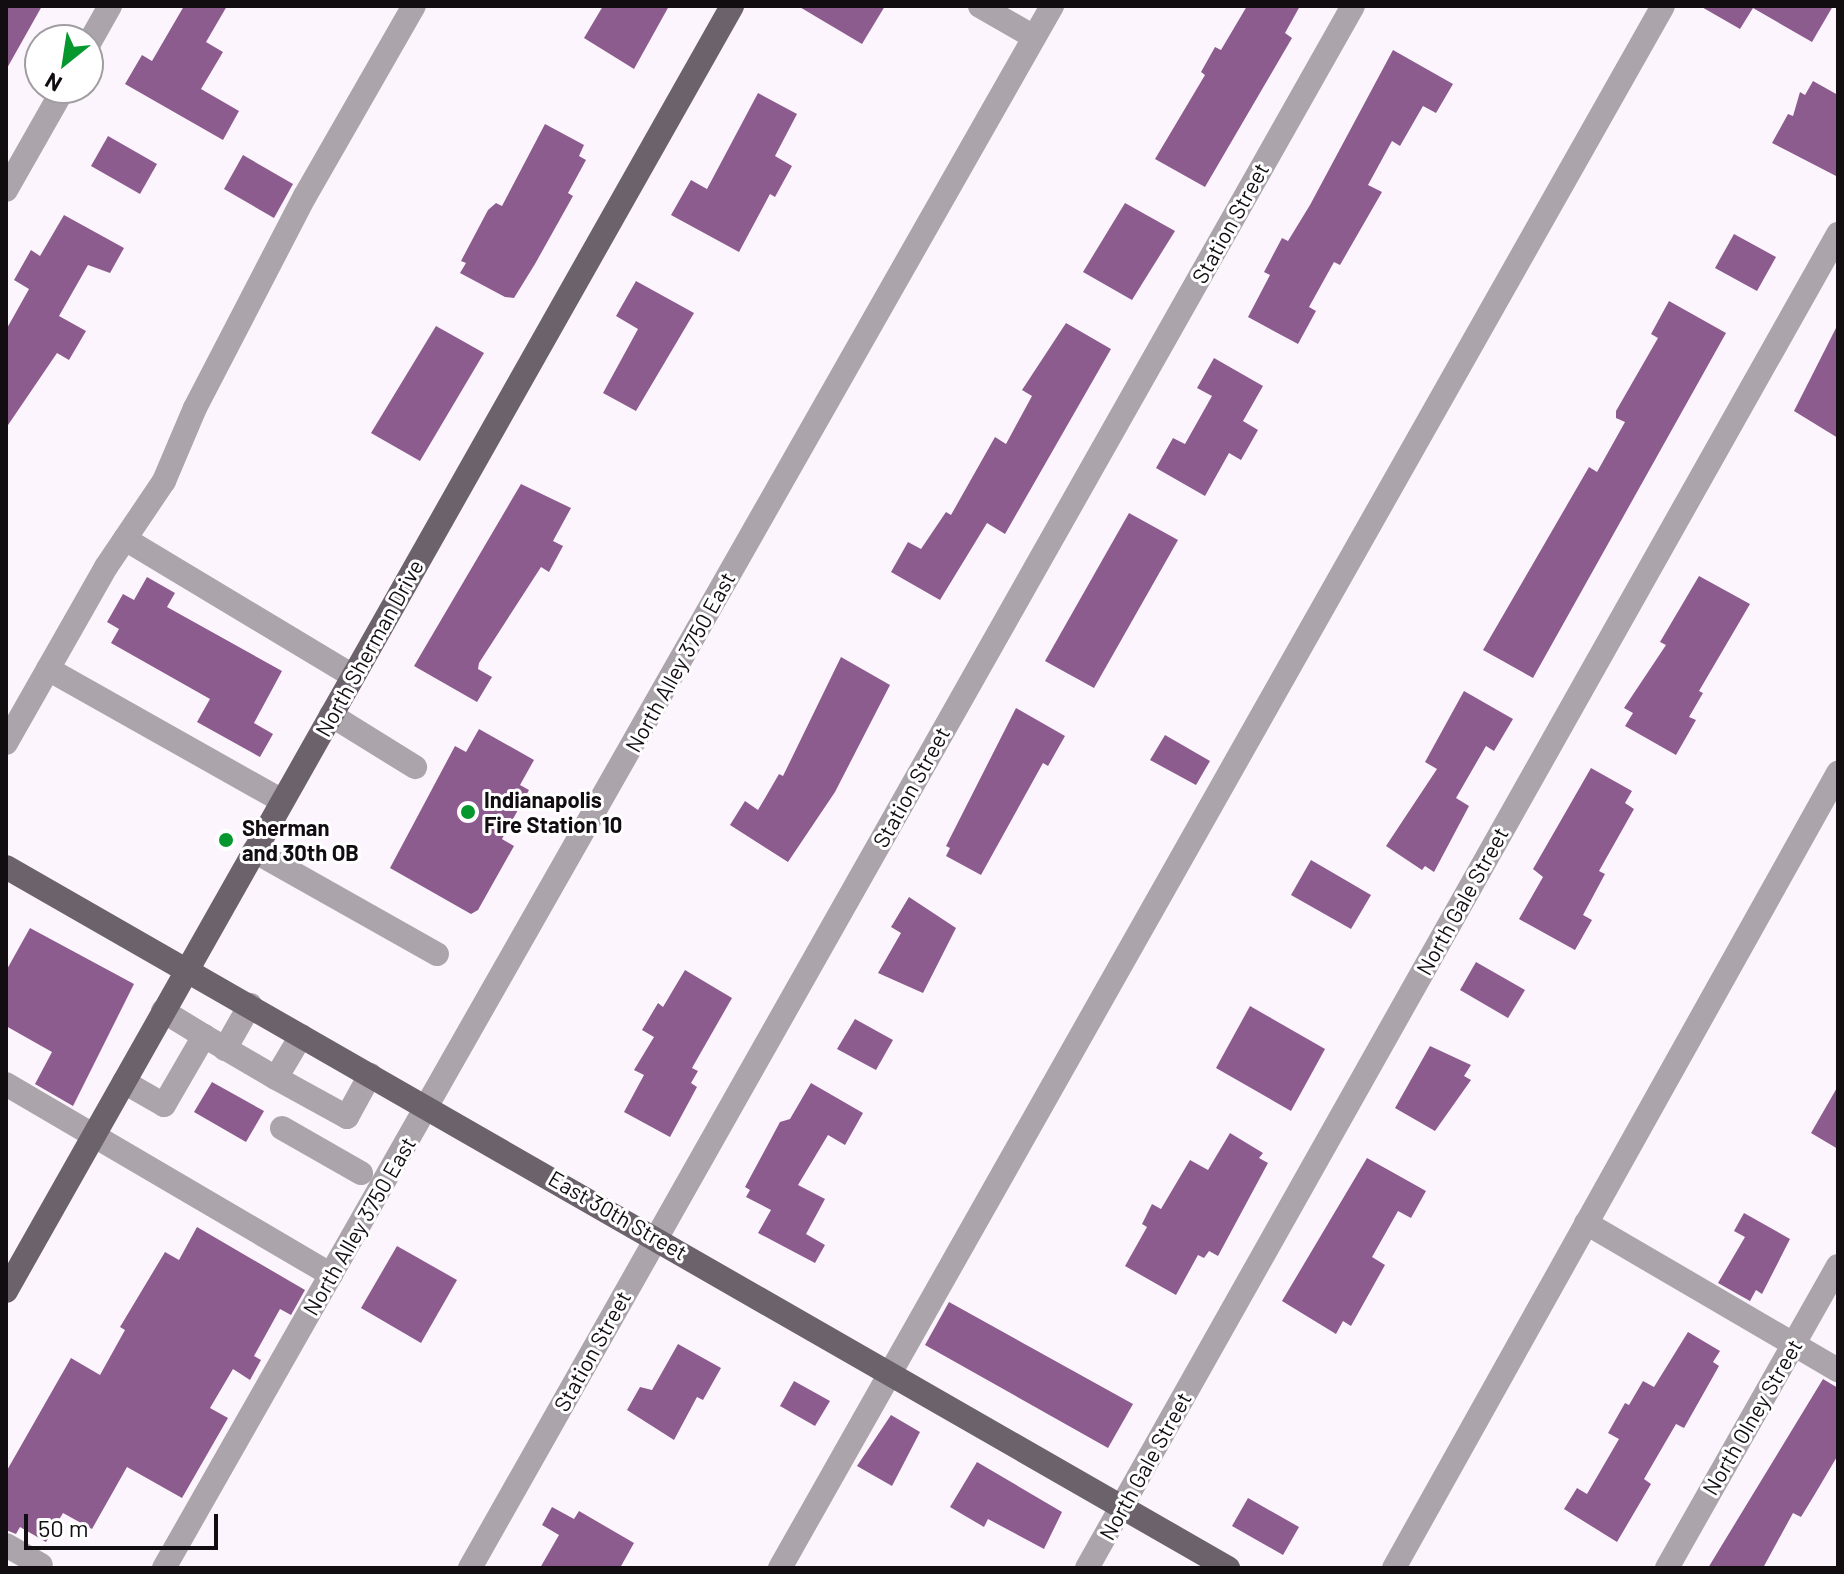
<!DOCTYPE html>
<style>
body{margin:0}
#map{position:relative;width:1844px;height:1574px;overflow:hidden;background:#fdf5fd;font-family:Barlow,sans-serif}
div>[style]{position:absolute}
[style*='--x']{left:calc(var(--x)*1px);top:calc(var(--y)*1px);width:calc(var(--w)*1px);rotate:calc(var(--a)*1deg)}
.building>*{inset:0;background:#8d5c8e}
.minor>*{height:24px;margin:-12px;padding:0 12px;transform-origin:12px;border-radius:12px;background:#aba5ab}
.major>*{height:24px;margin:-12px;padding:0 12px;transform-origin:12px;border-radius:12px;background:#6c626c}
.dots>*{width:22px;height:22px;translate:-50% -50%;box-sizing:border-box;border:4px solid #fff;border-radius:50%}
span{translate:-50% -50%;white-space:nowrap;text-align:center;line-height:1.15;-webkit-text-stroke:6px #fff;paint-order:stroke}
.street-label{font-size:22px;color:#110d11}
.poi-label{font-size:22px;color:#110d11;font-weight:700}
.left{translate:0 -50%;text-align:left}
.frame{position:absolute;inset:0;border:8px solid #110d11;pointer-events:none}
.north{position:absolute;left:24px;top:24px;width:80px;height:80px;box-sizing:border-box;background:#fff;border:2px solid #a09ea0;border-radius:50%;rotate:210deg;font-size:22px;font-weight:700;line-height:32px;text-align:center;color:#110d11}
.north::after{content:'';display:block;margin:auto;width:28px;height:36px;background:#06982f;clip-path:polygon(50% 0,100% 100%,50% 72%,0 100%)}
.scale{position:absolute;left:24px;top:1514px;width:194px;height:36px;box-sizing:border-box;border:4px solid #110d11;border-top:0;padding-left:10px;font-size:24px;line-height:28px;white-space:nowrap;color:#110d11;-webkit-text-stroke:6px #fff;paint-order:stroke}
</style>
<div id="map">
<div class="building">
<i style="clip-path:polygon(6px 6px,42px 6px,6px 70px)"></i>
<i style="clip-path:polygon(184px 6px,227px 6px,206px 42px,223px 52px,201px 89px,239px 111px,223px 140px,125px 84px,142px 55px,152px 61px)"></i>
<i style="clip-path:polygon(603px 6px,669px 6px,634px 69px,584px 38px)"></i>
<i style="clip-path:polygon(798px 6px,885px 6px,862px 44px)"></i>
<i style="clip-path:polygon(1247px 6px,1300px 6px,1285px 33px,1292px 38px,1205px 187px,1155px 159px,1205px 75px,1201px 72px,1215px 47px,1221px 50px)"></i>
<i style="clip-path:polygon(1700px 6px,1833px 6px,1812px 42px,1753px 8px,1740px 29px)"></i>
<i style="clip-path:polygon(1393px 50px,1453px 84px,1436px 113px,1423px 106px,1400px 146px,1392px 141px,1368px 185px,1382px 192px,1340px 265px,1334px 262px,1309px 307px,1316px 311px,1298px 344px,1248px 317px,1270px 275px,1264px 272px,1282px 238px,1288px 241px,1310px 205px)"></i>
<i style="clip-path:polygon(1813px 81px,1838px 95px,1838px 177px,1772px 143px,1788px 114px,1793px 116px,1800px 92px,1805px 95px)"></i>
<i style="clip-path:polygon(758px 93px,797px 114px,775px 156px,792px 166px,775px 197px,770px 194px,739px 252px,671px 215px,691px 180px,707px 189px)"></i>
<i style="clip-path:polygon(545px 124px,584px 145px,579px 156px,586px 160px,568px 193px,573px 196px,535px 264px,514px 298px,505px 297px,460px 273px,466px 263px,461px 261px,488px 210px,496px 203px,502px 206px)"></i>
<i style="clip-path:polygon(108px 136px,157px 164px,140px 194px,91px 166px)"></i>
<i style="clip-path:polygon(243px 155px,293px 184px,274px 218px,224px 189px)"></i>
<i style="clip-path:polygon(1125px 203px,1175px 231px,1132px 300px,1083px 272px)"></i>
<i style="clip-path:polygon(64px 215px,124px 248px,110px 273px,88px 265px,59px 316px,86px 331px,69px 360px,57px 353px,6px 428px,6px 330px,29px 289px,14px 280px,31px 250px,40px 256px)"></i>
<i style="clip-path:polygon(1734px 234px,1776px 257px,1757px 291px,1715px 268px)"></i>
<i style="clip-path:polygon(636px 281px,694px 313px,636px 411px,603px 393px,638px 329px,616px 316px)"></i>
<i style="clip-path:polygon(1669px 301px,1726px 333px,1533px 678px,1483px 650px,1589px 467px,1597px 472px,1625px 422px,1616px 418px,1616px 411px,1658px 338px,1651px 334px)"></i>
<i style="clip-path:polygon(1066px 323px,1111px 349px,1005px 534px,987px 523px,940px 600px,891px 572px,908px 542px,921px 549px,946px 512px,951px 515px,995px 437px,1006px 444px,1032px 396px,1022px 390px)"></i>
<i style="clip-path:polygon(1838px 324px,1838px 438px,1794px 411px)"></i>
<i style="clip-path:polygon(436px 326px,484px 353px,420px 461px,371px 433px)"></i>
<i style="clip-path:polygon(1214px 358px,1263px 386px,1243px 421px,1258px 430px,1241px 460px,1229px 453px,1205px 496px,1156px 468px,1173px 438px,1185px 444px,1212px 396px,1197px 388px)"></i>
<i style="clip-path:polygon(521px 484px,571px 508px,553px 541px,563px 546px,549px 572px,541px 567px,479px 663px,478px 669px,492px 677px,477px 702px,414px 666px)"></i>
<i style="clip-path:polygon(1129px 513px,1178px 540px,1094px 688px,1045px 661px)"></i>
<i style="clip-path:polygon(1699px 576px,1750px 604px,1699px 691px,1703px 693px,1689px 717px,1696px 720px,1676px 755px,1625px 726px,1633px 713px,1624px 708px,1666px 645px,1660px 642px)"></i>
<i style="clip-path:polygon(147px 577px,175px 593px,167px 607px,282px 671px,254px 723px,273px 734px,260px 757px,197px 722px,210px 699px,111px 643px,119px 629px,107px 622px,123px 594px,134px 600px)"></i>
<i style="clip-path:polygon(841px 657px,890px 685px,835px 792px,788px 862px,730px 825px,745px 801px,758px 810px,779px 774px,783px 776px)"></i>
<i style="clip-path:polygon(1464px 691px,1513px 719px,1494px 751px,1486px 746px,1456px 798px,1469px 806px,1434px 872px,1425px 866px,1422px 870px,1386px 846px,1437px 769px,1425px 762px)"></i>
<i style="clip-path:polygon(1016px 708px,1065px 736px,1048px 766px,1043px 763px,981px 875px,946px 856px,950px 848px,946px 846px)"></i>
<i style="clip-path:polygon(479px 729px,534px 760px,520px 785px,529px 790px,502px 839px,514px 846px,478px 910px,471px 914px,390px 868px,455px 746px,466px 752px)"></i>
<i style="clip-path:polygon(1165px 735px,1210px 761px,1196px 785px,1150px 760px)"></i>
<i style="clip-path:polygon(1591px 768px,1632px 791px,1625px 803px,1634px 809px,1599px 871px,1605px 874px,1583px 915px,1592px 920px,1575px 950px,1519px 919px,1543px 877px,1533px 869px)"></i>
<i style="clip-path:polygon(1311px 860px,1371px 895px,1351px 929px,1291px 895px)"></i>
<i style="clip-path:polygon(909px 897px,956px 928px,923px 993px,878px 973px,901px 933px,891px 927px)"></i>
<i style="clip-path:polygon(30px 928px,134px 984px,73px 1106px,35px 1084px,52px 1052px,6px 1026px,6px 971px)"></i>
<i style="clip-path:polygon(1476px 962px,1525px 990px,1508px 1018px,1460px 990px)"></i>
<i style="clip-path:polygon(685px 970px,732px 998px,692px 1068px,698px 1071px,691px 1083px,697px 1087px,670px 1137px,624px 1112px,644px 1075px,634px 1070px,654px 1037px,642px 1030px,658px 1003px,663px 1007px)"></i>
<i style="clip-path:polygon(1250px 1006px,1325px 1049px,1291px 1111px,1216px 1068px)"></i>
<i style="clip-path:polygon(855px 1019px,893px 1040px,876px 1070px,837px 1049px)"></i>
<i style="clip-path:polygon(1430px 1046px,1471px 1065px,1464px 1076px,1471px 1080px,1435px 1131px,1395px 1108px)"></i>
<i style="clip-path:polygon(212px 1082px,264px 1111px,246px 1142px,194px 1112px)"></i>
<i style="clip-path:polygon(811px 1083px,863px 1113px,845px 1145px,828px 1135px,798px 1185px,825px 1199px,806px 1234px,825px 1245px,815px 1263px,758px 1233px,771px 1210px,746px 1197px,750px 1190px,745px 1187px,780px 1122px,790px 1119px)"></i>
<i style="clip-path:polygon(1838px 1086px,1838px 1149px,1811px 1133px)"></i>
<i style="clip-path:polygon(1230px 1133px,1263px 1153px,1259px 1158px,1268px 1163px,1218px 1256px,1209px 1251px,1204px 1258px,1198px 1255px,1176px 1295px,1125px 1266px,1147px 1227px,1142px 1224px,1152px 1204px,1161px 1209px,1190px 1160px,1208px 1170px)"></i>
<i style="clip-path:polygon(1367px 1158px,1426px 1191px,1411px 1218px,1398px 1211px,1372px 1257px,1385px 1265px,1351px 1326px,1343px 1321px,1336px 1334px,1282px 1301px)"></i>
<i style="clip-path:polygon(1744px 1213px,1790px 1239px,1762px 1294px,1756px 1290px,1750px 1301px,1718px 1283px,1745px 1237px,1734px 1231px)"></i>
<i style="clip-path:polygon(197px 1227px,305px 1290px,291px 1315px,280px 1309px,254px 1356px,261px 1360px,250px 1380px,233px 1369px,210px 1408px,228px 1418px,182px 1498px,127px 1467px,92px 1529px,63px 1513px,46px 1542px,20px 1527px,16px 1534px,6px 1530px,6px 1472px,71px 1358px,100px 1375px,125px 1330px,120px 1327px,165px 1252px,179px 1260px)"></i>
<i style="clip-path:polygon(397px 1246px,457px 1280px,421px 1343px,361px 1308px)"></i>
<i style="clip-path:polygon(949px 1302px,1133px 1404px,1108px 1448px,925px 1345px)"></i>
<i style="clip-path:polygon(1688px 1332px,1720px 1351px,1713px 1362px,1719px 1366px,1684px 1428px,1676px 1424px,1644px 1479px,1651px 1484px,1617px 1542px,1564px 1509px,1577px 1488px,1587px 1494px,1619px 1439px,1608px 1433px,1625px 1403px,1629px 1405px,1643px 1381px,1654px 1387px)"></i>
<i style="clip-path:polygon(678px 1344px,721px 1368px,703px 1400px,697px 1397px,674px 1440px,627px 1410px,640px 1387px,652px 1390px)"></i>
<i style="clip-path:polygon(1823px 1379px,1838px 1388px,1838px 1455px,1815px 1494px,1801px 1517px,1793px 1513px,1763px 1568px,1708px 1568px)"></i>
<i style="clip-path:polygon(794px 1381px,830px 1401px,815px 1426px,780px 1406px)"></i>
<i style="clip-path:polygon(891px 1415px,920px 1432px,892px 1486px,857px 1466px)"></i>
<i style="clip-path:polygon(977px 1462px,1062px 1512px,1044px 1549px,988px 1519px,984px 1527px,950px 1507px)"></i>
<i style="clip-path:polygon(1248px 1498px,1299px 1527px,1283px 1555px,1232px 1526px)"></i>
<i style="clip-path:polygon(552px 1507px,574px 1519px,579px 1511px,634px 1543px,620px 1568px,540px 1568px,559px 1535px,542px 1525px)"></i>
</div>
<div class="minor">
<i style="--x:980;--y:6;--w:62;--a:29.9"></i>
<i style="--x:88;--y:45;--w:45;--a:-60.6"></i>
<i style="--x:6;--y:190;--w:117;--a:-60.4"></i>
<i style="--x:125;--y:539;--w:266;--a:31"></i>
<i style="--x:48;--y:669;--w:269;--a:29.4"></i>
<i style="--x:331;--y:715;--w:99;--a:31.8"></i>
<i style="--x:6;--y:743;--w:202;--a:-60.4"></i>
<i style="--x:106;--y:567;--w:104;--a:-56"></i>
<i style="--x:164;--y:481;--w:79;--a:-67"></i>
<i style="--x:195;--y:408;--w:239;--a:-62.6"></i>
<i style="--x:305;--y:196;--w:219;--a:-60.2"></i>
<i style="--x:254;--y:851;--w:210;--a:29.4"></i>
<i style="--x:163;--y:1011;--w:48;--a:31.4"></i>
<i style="--x:225;--y:1049;--w:51;--a:-60.4"></i>
<i style="--x:276;--y:1078;--w:81;--a:28.8"></i>
<i style="--x:347;--y:1117;--w:48;--a:-61.3"></i>
<i style="--x:124;--y:1082;--w:46;--a:29.9"></i>
<i style="--x:164;--y:1105;--w:80;--a:-59.9"></i>
<i style="--x:204;--y:1036;--w:83;--a:30.3"></i>
<i style="--x:276;--y:1078;--w:49;--a:-59.2"></i>
<i style="--x:6;--y:1084;--w:377;--a:30.4"></i>
<i style="--x:282;--y:1128;--w:91;--a:29.7"></i>
<i style="--x:1586;--y:1223;--w:292;--a:30.3"></i>
<i style="--x:6;--y:1545;--w:40;--a:29.7"></i>
<i style="--x:164;--y:1568;--w:1797;--a:-60.38"></i>
<i style="--x:470;--y:1568;--w:1794;--a:-60.52"></i>
<i style="--x:780;--y:1568;--w:1794;--a:-60.52"></i>
<i style="--x:1087;--y:1568;--w:1531;--a:-60.62"></i>
<i style="--x:1394;--y:1568;--w:911;--a:-60.82"></i>
<i style="--x:1667;--y:1568;--w:347;--a:-60.5"></i>
</div>
<div class="major">
<i style="--x:6;--y:867;--w:1409;--a:29.84"></i>
<i style="--x:6;--y:1291;--w:1476;--a:-60.53"></i>
</div>
<div class="dots">
<i style="left:468px;top:812px;background:#06982f"></i>
<i style="left:226px;top:840px;background:#06982f"></i>
</div>
<div class="street-label">
<span style="left:1230px;top:223px;rotate:-61deg">Station Street</span>
<span style="left:369px;top:648px;rotate:-61deg">North Sherman Drive</span>
<span style="left:680px;top:662px;rotate:-61deg">North Alley 3750 East</span>
<span style="left:911px;top:787px;rotate:-61deg">Station Street</span>
<span style="left:1462px;top:901px;rotate:-61deg">North Gale Street</span>
<span style="left:618px;top:1215px;rotate:30deg">East 30th Street</span>
<span style="left:359px;top:1226px;rotate:-60deg">North Alley 3750 East</span>
<span style="left:592px;top:1351px;rotate:-61deg">Station Street</span>
<span style="left:1752px;top:1417px;rotate:-60deg">North Olney Street</span>
<span style="left:1145px;top:1466px;rotate:-61deg">North Gale Street</span>
</div>
<div class="poi-label">
<span class="left" style="left:484px;top:812px">Indianapolis<br>Fire Station 10</span>
<span class="left" style="left:242px;top:840px">Sherman<br>and 30th OB</span>
</div>
<div class="frame"></div>
<div class="north">N</div>
<div class="scale">50 m</div>
</div>
